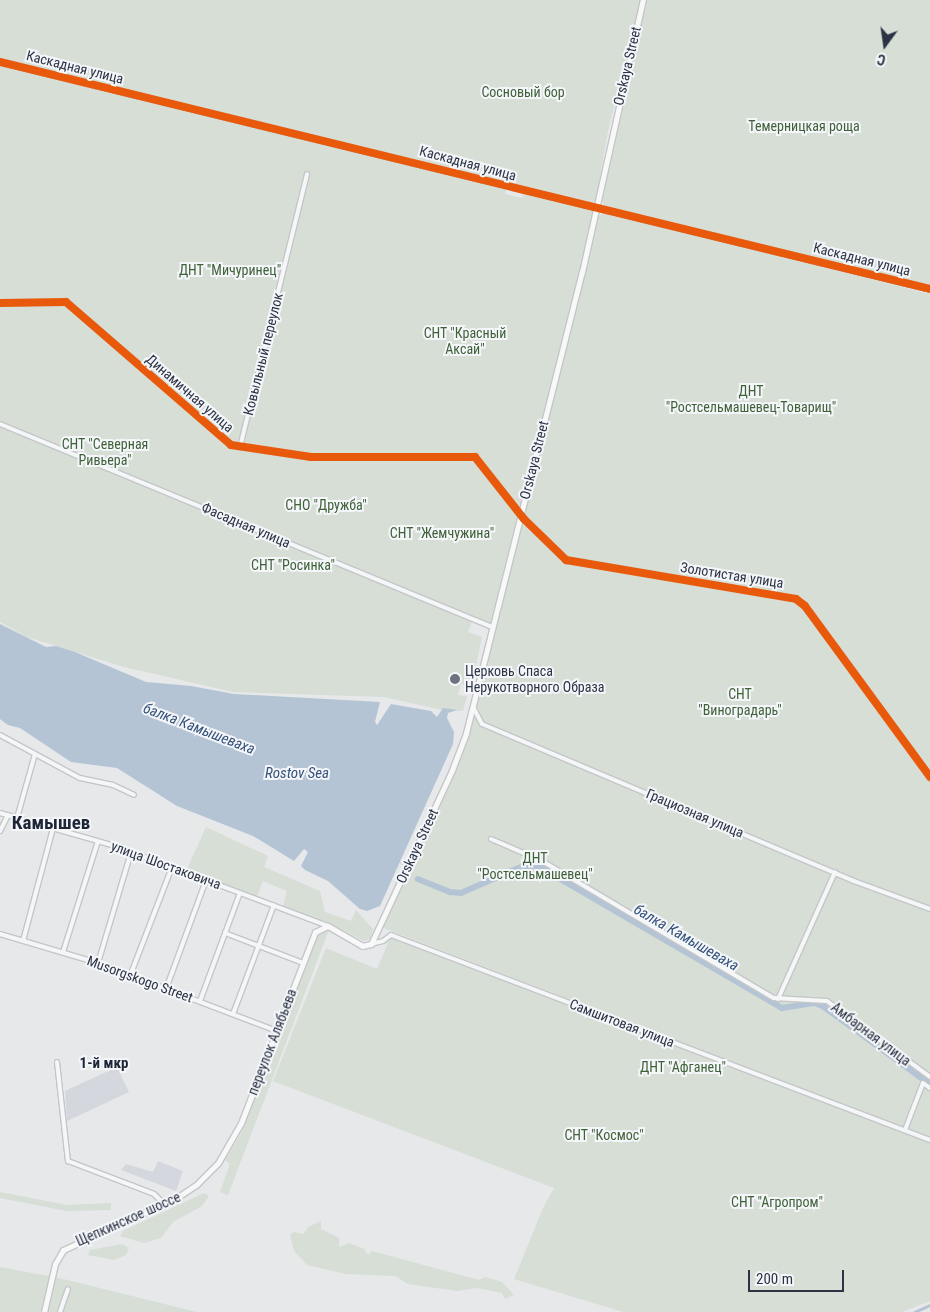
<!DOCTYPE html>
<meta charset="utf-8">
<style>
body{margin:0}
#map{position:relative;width:930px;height:1312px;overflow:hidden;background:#e6e8ea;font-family:"Roboto Condensed",sans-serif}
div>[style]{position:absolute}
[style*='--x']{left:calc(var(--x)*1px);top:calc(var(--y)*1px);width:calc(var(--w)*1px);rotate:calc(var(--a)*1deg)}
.built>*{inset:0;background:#d4d7dd}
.green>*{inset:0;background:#d6ded6}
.water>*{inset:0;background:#b4c4d5}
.stream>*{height:1px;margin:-0.5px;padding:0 0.5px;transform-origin:0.5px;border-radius:0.5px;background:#b4c4d5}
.canal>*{height:3px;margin:-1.5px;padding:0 1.5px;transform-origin:1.5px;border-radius:1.5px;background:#b4c4d5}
.river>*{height:5.5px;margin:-2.75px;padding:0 2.75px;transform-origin:2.75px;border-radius:2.75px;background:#b4c4d5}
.roads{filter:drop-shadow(1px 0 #c4c6c8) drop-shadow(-1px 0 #c4c6c8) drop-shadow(0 1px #c4c6c8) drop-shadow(0 -1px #c4c6c8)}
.street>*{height:4px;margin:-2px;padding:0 2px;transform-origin:2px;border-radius:2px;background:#f5f6f7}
.secondary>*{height:5px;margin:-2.5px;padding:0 2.5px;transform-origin:2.5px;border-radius:2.5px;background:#f8f8f8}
.cycleway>*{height:8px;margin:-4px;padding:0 4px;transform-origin:4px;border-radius:4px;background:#e8590c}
.dots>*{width:14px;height:14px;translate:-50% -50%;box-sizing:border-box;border:2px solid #f4f6f9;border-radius:50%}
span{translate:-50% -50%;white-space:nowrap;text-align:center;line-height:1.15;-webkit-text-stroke:4px #f4f6f9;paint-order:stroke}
.street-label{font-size:14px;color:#2b3445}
.park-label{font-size:14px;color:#3f6138}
.poi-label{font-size:14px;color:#2b3445}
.left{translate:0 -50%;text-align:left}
.water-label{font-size:15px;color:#34527a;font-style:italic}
.neighbourhood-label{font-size:15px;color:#1d2536;font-weight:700}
.district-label{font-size:19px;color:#1d2536;font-weight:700}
.north{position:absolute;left:860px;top:20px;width:50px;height:50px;-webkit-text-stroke:4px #f4f6f9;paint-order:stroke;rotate:194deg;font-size:14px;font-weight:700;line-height:20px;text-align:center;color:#2b3445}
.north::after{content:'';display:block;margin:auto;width:18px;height:22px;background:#2b3445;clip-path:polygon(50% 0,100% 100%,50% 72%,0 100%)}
.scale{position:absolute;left:748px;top:1270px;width:96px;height:22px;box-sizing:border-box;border:2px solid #2b3445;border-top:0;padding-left:6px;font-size:15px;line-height:18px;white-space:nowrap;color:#2b3445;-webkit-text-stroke:4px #f4f6f9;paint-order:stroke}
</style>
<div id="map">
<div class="built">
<i style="clip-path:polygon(117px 1067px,129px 1092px,67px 1121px,65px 1091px)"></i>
<i style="clip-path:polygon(158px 1161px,183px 1171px,176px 1191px,121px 1170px,126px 1164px,153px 1172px)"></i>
</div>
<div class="green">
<i style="clip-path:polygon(0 0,641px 0,608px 131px,596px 199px,592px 203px,0 59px)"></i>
<i style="clip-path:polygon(645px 0,930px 0,930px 287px,605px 207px,602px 200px,608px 154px)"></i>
<i style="clip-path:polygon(0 61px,507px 186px,505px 194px,522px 198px,525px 192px,592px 209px,593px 215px,540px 436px,596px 218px,600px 215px,607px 213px,930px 294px,930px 1138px,381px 927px,460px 754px,521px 511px,504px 492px,500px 496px,518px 514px,490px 626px,473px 619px,468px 632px,482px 637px,472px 684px,461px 684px,458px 695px,467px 696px,463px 711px,442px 710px,384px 697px,233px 692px,124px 667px,27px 637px,0 622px)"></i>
<i style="clip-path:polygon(206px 827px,268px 856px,264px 867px,320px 891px,325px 912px,351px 921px,356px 910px,373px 929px,370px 939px,364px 941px,330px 923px,283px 906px,287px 891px,263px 881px,257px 897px,187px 869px)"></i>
<i style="clip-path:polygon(324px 929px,329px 930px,228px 1195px,220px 1192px,230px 1164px,225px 1160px,242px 1132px,318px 932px)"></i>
<i style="clip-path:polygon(390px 938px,930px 1142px,930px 1301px,902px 1312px,623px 1312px,514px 1279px,543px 1208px,554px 1188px,273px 1081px,326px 948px,377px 969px)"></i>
<i style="clip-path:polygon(0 1192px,67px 1205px,111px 1203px,111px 1210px,67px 1211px,0 1198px)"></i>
<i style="clip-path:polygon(204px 1193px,209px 1196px,202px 1206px,173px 1222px,161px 1238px,144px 1243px,120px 1236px,123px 1231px)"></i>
<i style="clip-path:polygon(321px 1221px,321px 1229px,339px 1238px,339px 1247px,349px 1243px,364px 1249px,368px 1255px,372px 1251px,479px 1280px,485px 1277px,502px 1282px,514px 1295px,505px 1299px,502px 1293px,477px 1288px,457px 1291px,408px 1284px,395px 1276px,346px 1274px,307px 1265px,294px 1251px,290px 1235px,294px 1232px,303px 1234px,308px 1227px)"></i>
<i style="clip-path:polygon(122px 1244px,129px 1248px,126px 1255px,114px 1260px,88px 1255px,90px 1250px)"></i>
<i style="clip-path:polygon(0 1267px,59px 1278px,197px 1312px,0 1312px)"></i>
</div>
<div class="water">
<i style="clip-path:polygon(0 624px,46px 647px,56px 646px,75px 652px,146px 682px,191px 686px,234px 694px,380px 702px,375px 722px,377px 725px,391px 704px,431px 711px,437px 717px,443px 708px,457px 710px,448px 713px,447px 718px,454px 732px,453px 744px,380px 906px,367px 911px,360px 909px,328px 881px,305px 870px,301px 866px,308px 852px,304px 849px,294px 861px,253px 836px,177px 806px,117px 768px,71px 762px,20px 728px,8px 725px,0 719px)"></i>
</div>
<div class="stream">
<i style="--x:399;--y:861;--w:4;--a:45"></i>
</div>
<div class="canal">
<i style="--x:914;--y:1312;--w:17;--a:-24"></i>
</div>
<div class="river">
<i style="--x:418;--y:879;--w:35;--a:22"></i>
<i style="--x:450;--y:892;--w:11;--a:5"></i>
<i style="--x:461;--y:893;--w:68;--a:-23.5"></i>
<i style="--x:523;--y:866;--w:17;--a:3"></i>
<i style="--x:540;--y:867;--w:280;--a:30.2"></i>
<i style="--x:782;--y:1008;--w:33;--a:-9"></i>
<i style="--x:815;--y:1003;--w:9;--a:21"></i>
<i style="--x:823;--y:1006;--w:132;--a:36.1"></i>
</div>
<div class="roads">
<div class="street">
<i style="--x:0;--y:303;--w:66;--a:-0.9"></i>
<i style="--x:66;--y:302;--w:218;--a:40.9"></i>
<i style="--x:231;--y:445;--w:81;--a:8.5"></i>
<i style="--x:311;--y:457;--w:164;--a:0"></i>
<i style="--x:475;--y:457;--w:79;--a:51.7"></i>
<i style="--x:524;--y:519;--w:59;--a:44.3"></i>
<i style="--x:566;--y:560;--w:233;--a:9.6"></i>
<i style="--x:796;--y:599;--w:11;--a:38"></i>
<i style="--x:805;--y:606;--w:212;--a:53.8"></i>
<i style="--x:0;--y:424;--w:532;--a:22.42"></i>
<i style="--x:240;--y:447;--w:281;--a:-76.2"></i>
<i style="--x:473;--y:707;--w:19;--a:62"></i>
<i style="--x:482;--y:724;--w:404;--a:22.9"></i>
<i style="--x:854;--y:881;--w:81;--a:20.2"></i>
<i style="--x:0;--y:735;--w:91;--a:28.3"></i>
<i style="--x:80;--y:778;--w:34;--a:12"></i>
<i style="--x:113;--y:785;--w:23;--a:25"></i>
<i style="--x:0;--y:813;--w:120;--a:16"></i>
<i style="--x:115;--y:846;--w:228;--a:20.6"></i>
<i style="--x:17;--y:818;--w:66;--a:-74.3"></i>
<i style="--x:0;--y:831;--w:18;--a:-63"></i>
<i style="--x:491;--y:839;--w:56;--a:23.3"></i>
<i style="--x:542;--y:861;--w:269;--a:30.6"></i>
<i style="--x:774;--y:998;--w:53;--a:3.2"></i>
<i style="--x:827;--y:1001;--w:128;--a:36.4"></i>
<i style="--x:225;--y:933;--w:84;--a:21"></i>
<i style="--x:0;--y:934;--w:102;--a:16.5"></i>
<i style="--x:98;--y:963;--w:191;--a:20.8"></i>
<i style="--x:23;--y:941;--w:117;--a:-75.1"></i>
<i style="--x:371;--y:944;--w:12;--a:-14"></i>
<i style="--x:383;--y:941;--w:10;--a:-37"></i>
<i style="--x:391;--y:935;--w:577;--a:20.82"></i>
<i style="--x:63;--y:952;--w:116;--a:-72.5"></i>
<i style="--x:98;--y:963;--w:116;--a:-73.4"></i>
<i style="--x:130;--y:976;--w:117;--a:-68.9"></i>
<i style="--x:166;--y:989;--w:116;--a:-69.8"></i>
<i style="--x:778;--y:999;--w:139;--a:-65.8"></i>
<i style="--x:200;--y:1001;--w:115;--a:-69.7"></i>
<i style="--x:233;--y:1014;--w:116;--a:-69.4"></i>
<i style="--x:57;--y:1062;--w:100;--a:83.7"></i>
<i style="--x:68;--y:1161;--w:92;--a:21"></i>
<i style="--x:154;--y:1194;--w:14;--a:45"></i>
<i style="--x:905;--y:1130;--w:50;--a:-69"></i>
<i style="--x:923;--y:1083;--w:9;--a:36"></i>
<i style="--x:60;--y:1312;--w:24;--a:-71"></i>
</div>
<div class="secondary">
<i style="--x:0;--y:62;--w:957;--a:13.72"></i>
<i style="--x:44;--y:1312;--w:49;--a:-77.1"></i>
<i style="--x:55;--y:1264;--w:16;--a:-60"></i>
<i style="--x:63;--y:1250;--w:123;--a:-24.5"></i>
<i style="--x:175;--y:1199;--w:25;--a:-34"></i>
<i style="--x:196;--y:1185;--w:31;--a:-45"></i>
<i style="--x:218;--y:1163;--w:46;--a:-60.1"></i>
<i style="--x:241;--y:1123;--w:205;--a:-68.8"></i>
<i style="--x:315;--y:932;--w:14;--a:-25"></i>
<i style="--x:328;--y:926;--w:39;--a:30"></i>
<i style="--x:362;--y:946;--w:9;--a:-13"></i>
<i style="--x:371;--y:944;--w:192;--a:-65"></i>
<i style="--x:452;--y:770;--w:40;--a:-69"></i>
<i style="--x:466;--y:733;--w:475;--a:-75.9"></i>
<i style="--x:582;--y:272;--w:279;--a:-77.4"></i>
</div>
</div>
<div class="cycleway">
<i style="--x:0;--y:62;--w:957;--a:13.72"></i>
<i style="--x:0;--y:303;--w:66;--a:-0.9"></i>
<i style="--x:66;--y:302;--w:218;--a:40.9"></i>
<i style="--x:231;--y:445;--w:81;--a:8.5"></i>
<i style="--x:311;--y:457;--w:164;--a:0"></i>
<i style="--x:475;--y:457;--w:79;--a:51.7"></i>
<i style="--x:524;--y:519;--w:59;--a:44.3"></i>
<i style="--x:566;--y:560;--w:233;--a:9.6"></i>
<i style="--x:796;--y:599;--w:11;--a:38"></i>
<i style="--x:805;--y:606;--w:212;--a:53.8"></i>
</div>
<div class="dots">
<i style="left:455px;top:679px;background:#6c737f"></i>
</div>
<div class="street-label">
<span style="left:627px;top:66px;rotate:-77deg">Orskaya Street</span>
<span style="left:75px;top:67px;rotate:14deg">Каскадная улица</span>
<span style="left:468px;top:163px;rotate:15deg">Каскадная улица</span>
<span style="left:862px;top:259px;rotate:14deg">Каскадная улица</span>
<span style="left:263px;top:354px;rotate:-76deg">Ковыльный переулок</span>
<span style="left:190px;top:393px;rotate:41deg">Динамичная улица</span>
<span style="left:534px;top:460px;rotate:-76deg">Orskaya Street</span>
<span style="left:246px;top:525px;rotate:23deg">Фасадная улица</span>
<span style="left:732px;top:575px;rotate:9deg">Золотистая улица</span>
<span style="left:695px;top:813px;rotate:23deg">Грациозная улица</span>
<span style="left:417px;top:846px;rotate:-65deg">Orskaya Street</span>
<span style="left:166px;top:865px;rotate:20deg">улица Шостаковича</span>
<span style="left:140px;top:979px;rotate:20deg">Musorgskogo Street</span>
<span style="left:622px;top:1023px;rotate:21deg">Самшитовая улица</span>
<span style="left:871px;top:1034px;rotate:37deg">Амбарная улица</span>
<span style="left:272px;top:1042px;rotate:-69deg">переулок Алябьева</span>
<span style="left:128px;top:1219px;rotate:-24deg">Щепкинское шоссе</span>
</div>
<div class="park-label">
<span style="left:523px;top:92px">Сосновый бор</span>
<span style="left:804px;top:126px">Темерницкая роща</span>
<span style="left:230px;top:270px">ДНТ "Мичуринец"</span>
<span style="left:465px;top:341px">СНТ "Красный<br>Аксай"</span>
<span style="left:751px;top:399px">ДНТ<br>"Ростсельмашевец-Товарищ"</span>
<span style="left:105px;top:452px">СНТ "Северная<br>Ривьера"</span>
<span style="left:326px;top:505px">СНО "Дружба"</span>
<span style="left:442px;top:533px">СНТ "Жемчужина"</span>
<span style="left:293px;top:565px">СНТ "Росинка"</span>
<span style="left:740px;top:702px">СНТ<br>"Виноградарь"</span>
<span style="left:535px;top:866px">ДНТ<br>"Ростсельмашевец"</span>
<span style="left:683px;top:1067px">ДНТ "Афганец"</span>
<span style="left:604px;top:1135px">СНТ "Космос"</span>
<span style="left:777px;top:1202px">СНТ "Агропром"</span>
</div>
<div class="poi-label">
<span class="left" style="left:465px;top:679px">Церковь Спаса<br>Нерукотворного Образа</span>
</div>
<div class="water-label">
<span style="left:199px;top:729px;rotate:21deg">балка Камышеваха</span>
<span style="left:297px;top:774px">Rostov Sea</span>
<span style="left:686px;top:938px;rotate:30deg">балка Камышеваха</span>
</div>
<div class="neighbourhood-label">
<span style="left:104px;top:1064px">1-й мкр</span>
</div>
<div class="district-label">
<span style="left:51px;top:823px">Камышев</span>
</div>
<div class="north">С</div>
<div class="scale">200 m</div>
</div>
